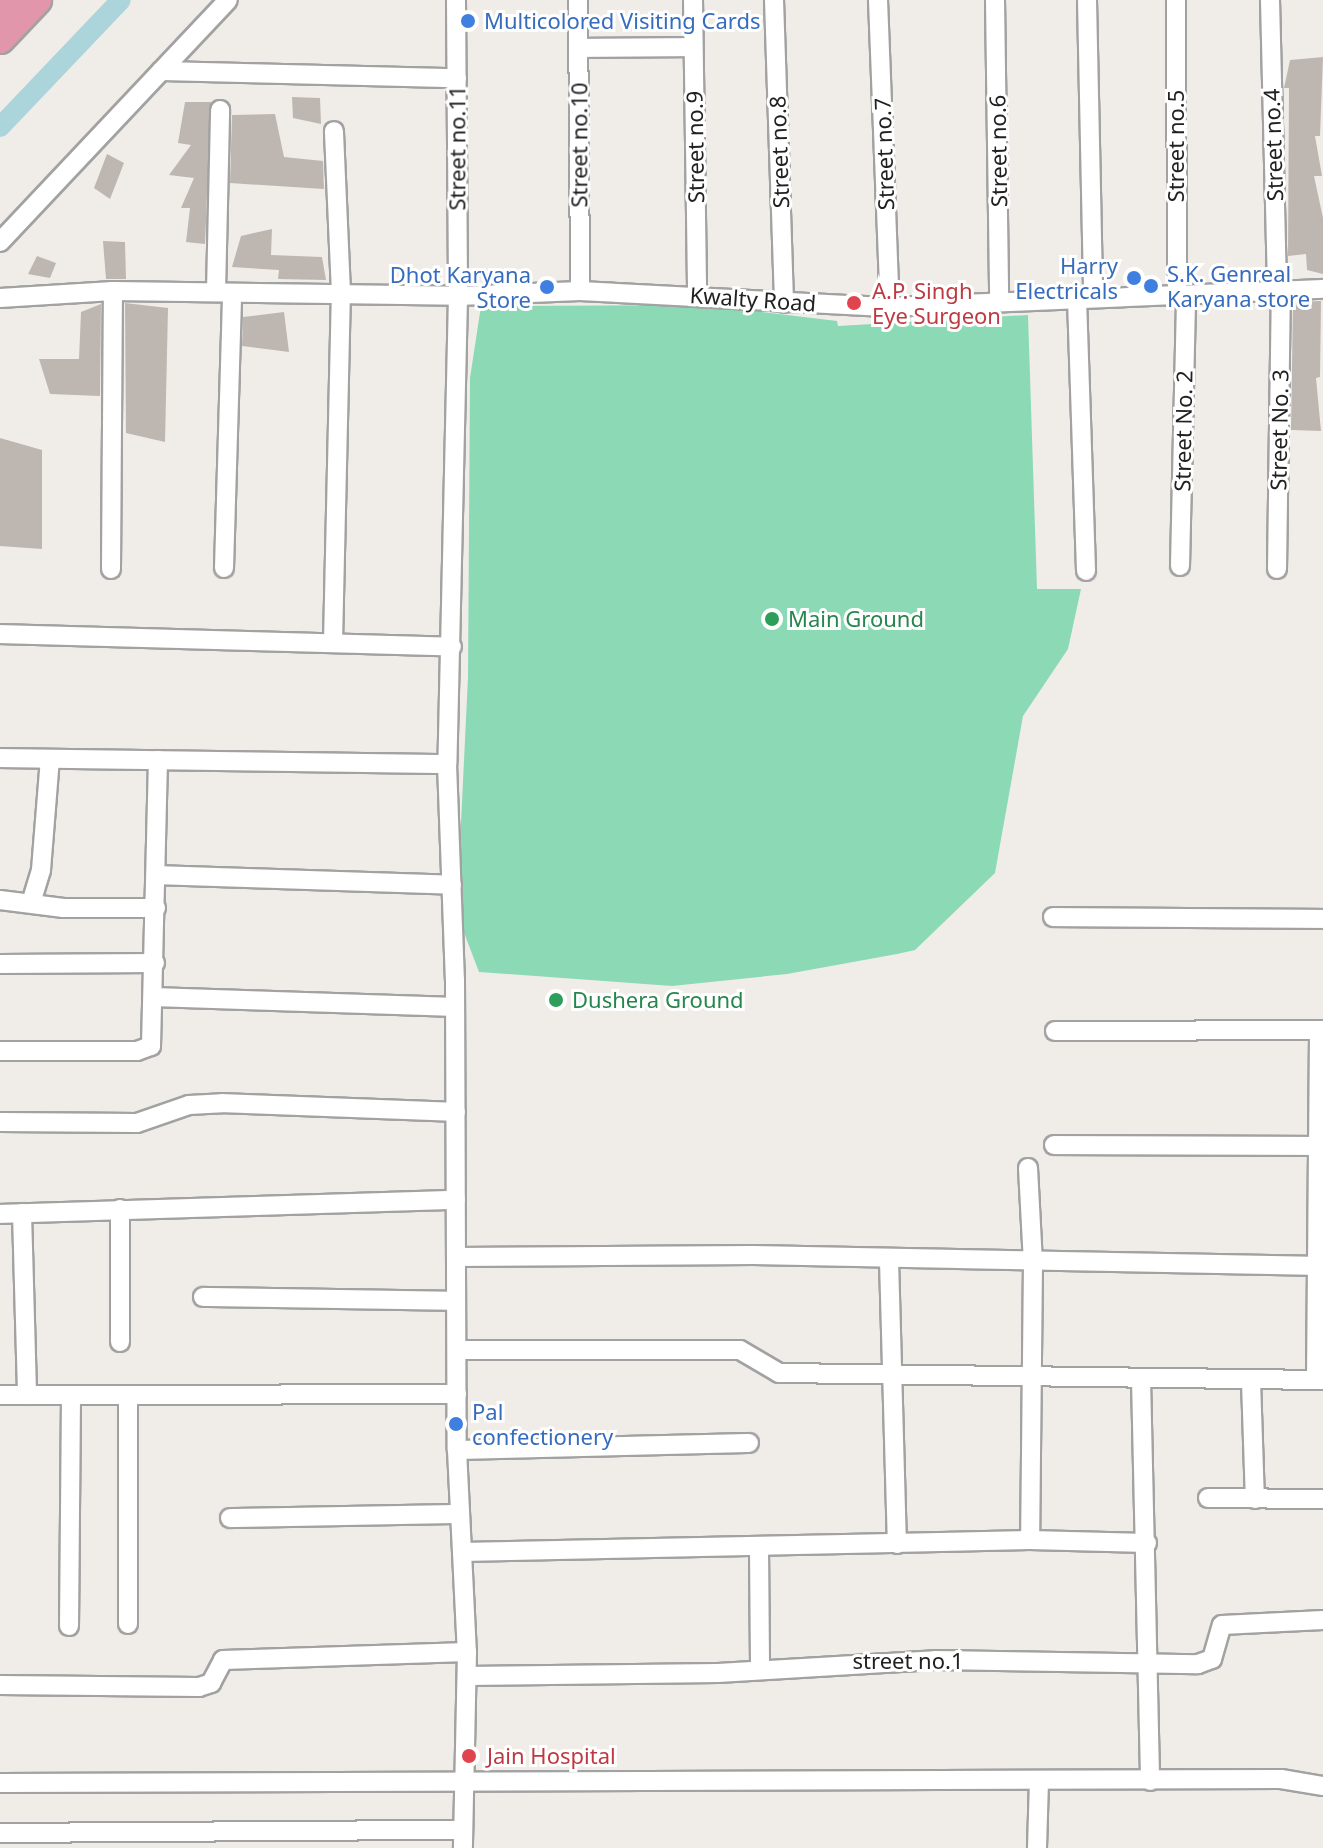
<!DOCTYPE html>
<style>
body{margin:0}
#map{position:relative;width:1323px;height:1848px;overflow:hidden;background:#f0ede8;font-family:"Noto Sans",sans-serif}
div>[style]{position:absolute}
[style*='--x']{left:calc(var(--x)*1px);top:calc(var(--y)*1px);width:calc(var(--w)*1px);rotate:calc(var(--a)*1deg)}
.pitch>*{inset:0;background:#8cd9b5}
.canal>*{height:20px;margin:-10px;padding:0 10px;transform-origin:10px;border-radius:10px;background:#acd4db}
.building>*{inset:0;background:#beb6b1}
.roads{filter:drop-shadow(2px 0 #a2a2a2) drop-shadow(-2px 0 #a2a2a2) drop-shadow(0 2px #a2a2a2) drop-shadow(0 -2px #a2a2a2)}
.minor>*{height:18px;margin:-9px;padding:0 9px;transform-origin:9px;border-radius:9px;background:#fff}
.highway>*{height:28px;margin:-14px;padding:0 14px;transform-origin:14px;border-radius:14px;background:#e196ab}
.dots>*{width:22px;height:22px;translate:-50% -50%;box-sizing:border-box;border:4px solid #fff;border-radius:50%}
span{translate:-50% -50%;white-space:nowrap;text-align:center;line-height:1.15;-webkit-text-stroke:6px #fff;paint-order:stroke}
.shop-label{font-size:22px;color:#366cbe}
.left{translate:0 -50%;text-align:left}
.right{translate:-100% -50%;text-align:right}
.street-label{font-size:22px;color:#212121}
.health-label{font-size:22px;color:#be3a42}
.leisure-label{font-size:22px;color:#27864d}
</style>
<div id="map">
<div class="pitch">
<i style="clip-path:polygon(704px 305px,837px 321px,838px 326px,1028px 315px,1037px 589px,1081px 589px,1068px 649px,1023px 716px,995px 873px,915px 950px,897px 954px,787px 974px,672px 986px,479px 972px,463px 930px,460px 844px,468px 677px,470px 378px,481px 306px)"></i>
</div>
<div class="canal">
<i style="--x:0;--y:127;--w:175;--a:-46.4"></i>
</div>
<div class="building">
<i style="clip-path:polygon(1323px 57px,1320px 136px,1315px 136px,1322px 176px,1314px 176px,1323px 218px,1323px 274px,1307px 270px,1306px 254px,1288px 256px,1289px 88px,1284px 88px,1290px 60px)"></i>
<i style="clip-path:polygon(292px 97px,320px 98px,321px 124px,293px 118px)"></i>
<i style="clip-path:polygon(185px 102px,211px 102px,205px 244px,186px 242px,190px 208px,181px 208px,194px 178px,169px 175px,191px 145px,178px 143px)"></i>
<i style="clip-path:polygon(275px 114px,284px 157px,323px 161px,324px 189px,230px 183px,232px 115px)"></i>
<i style="clip-path:polygon(107px 154px,124px 163px,110px 199px,94px 188px)"></i>
<i style="clip-path:polygon(272px 229px,271px 255px,322px 257px,326px 280px,278px 279px,279px 270px,232px 267px,241px 236px)"></i>
<i style="clip-path:polygon(103px 241px,125px 242px,126px 279px,106px 279px)"></i>
<i style="clip-path:polygon(37px 256px,56px 263px,50px 278px,28px 274px)"></i>
<i style="clip-path:polygon(1321px 301px,1320px 377px,1316px 378px,1321px 431px,1291px 430px,1293px 302px)"></i>
<i style="clip-path:polygon(125px 303px,168px 308px,165px 442px,126px 433px)"></i>
<i style="clip-path:polygon(101px 304px,100px 396px,50px 394px,39px 359px,79px 359px,81px 312px)"></i>
<i style="clip-path:polygon(284px 312px,289px 352px,242px 346px,243px 317px)"></i>
<i style="clip-path:polygon(0 438px,42px 450px,42px 549px,0 546px)"></i>
</div>
<div class="roads">
<div class="minor">
<i style="--x:456;--y:0;--w:296;--a:89.6"></i>
<i style="--x:458;--y:296;--w:468;--a:91.3"></i>
<i style="--x:447;--y:764;--w:216;--a:87.9"></i>
<i style="--x:455;--y:980;--w:470;--a:89.8"></i>
<i style="--x:457;--y:1450;--w:202;--a:87.2"></i>
<i style="--x:467;--y:1652;--w:196;--a:91.2"></i>
<i style="--x:578;--y:0;--w:291;--a:89.6"></i>
<i style="--x:693;--y:0;--w:294;--a:89.2"></i>
<i style="--x:774;--y:0;--w:303;--a:88.1"></i>
<i style="--x:878;--y:0;--w:307;--a:87.8"></i>
<i style="--x:995;--y:0;--w:302;--a:89.2"></i>
<i style="--x:1087;--y:0;--w:298;--a:88.8"></i>
<i style="--x:1176;--y:0;--w:293;--a:89.8"></i>
<i style="--x:1270;--y:0;--w:289;--a:88.6"></i>
<i style="--x:579;--y:48;--w:114;--a:-0.5"></i>
<i style="--x:161;--y:71;--w:296;--a:1.4"></i>
<i style="--x:0;--y:242;--w:332;--a:-46.7"></i>
<i style="--x:216;--y:292;--w:182;--a:-88.7"></i>
<i style="--x:0;--y:298;--w:113;--a:-3.5"></i>
<i style="--x:113;--y:291;--w:345;--a:0.8"></i>
<i style="--x:458;--y:296;--w:122;--a:-2.3"></i>
<i style="--x:580;--y:291;--w:310;--a:3"></i>
<i style="--x:890;--y:307;--w:433;--a:-2.4"></i>
<i style="--x:1077;--y:299;--w:272;--a:88.1"></i>
<i style="--x:1180;--y:566;--w:271;--a:-88.7"></i>
<i style="--x:224;--y:568;--w:275;--a:-88.3"></i>
<i style="--x:111;--y:569;--w:278;--a:-89.6"></i>
<i style="--x:1277;--y:569;--w:278;--a:-89.2"></i>
<i style="--x:0;--y:634;--w:452;--a:1.6"></i>
<i style="--x:333;--y:642;--w:349;--a:-88.7"></i>
<i style="--x:341;--y:293;--w:162;--a:-92.5"></i>
<i style="--x:0;--y:758;--w:447;--a:0.8"></i>
<i style="--x:156;--y:875;--w:296;--a:1.9"></i>
<i style="--x:0;--y:900;--w:64;--a:7.2"></i>
<i style="--x:63;--y:908;--w:93;--a:0"></i>
<i style="--x:31;--y:903;--w:34;--a:-73"></i>
<i style="--x:41;--y:870;--w:111;--a:-85.4"></i>
<i style="--x:1053;--y:917;--w:270;--a:0.4"></i>
<i style="--x:0;--y:964;--w:155;--a:-0.4"></i>
<i style="--x:154;--y:997;--w:301;--a:1.9"></i>
<i style="--x:1055;--y:1031;--w:268;--a:-0.2"></i>
<i style="--x:0;--y:1051;--w:137;--a:0"></i>
<i style="--x:137;--y:1051;--w:15;--a:-20"></i>
<i style="--x:151;--y:1046;--w:286;--a:-88.6"></i>
<i style="--x:0;--y:1122;--w:137;--a:0.4"></i>
<i style="--x:137;--y:1123;--w:55;--a:-19.1"></i>
<i style="--x:189;--y:1105;--w:33;--a:-3"></i>
<i style="--x:222;--y:1103;--w:234;--a:2.2"></i>
<i style="--x:1054;--y:1145;--w:265;--a:0.2"></i>
<i style="--x:1028;--y:1168;--w:95;--a:87"></i>
<i style="--x:1033;--y:1263;--w:277;--a:90.6"></i>
<i style="--x:22;--y:1213;--w:182;--a:88.4"></i>
<i style="--x:0;--y:1214;--w:456;--a:-1.8"></i>
<i style="--x:456;--y:1257;--w:297;--a:-0.4"></i>
<i style="--x:753;--y:1255;--w:570;--a:1.11"></i>
<i style="--x:889;--y:1260;--w:284;--a:88.4"></i>
<i style="--x:203;--y:1297;--w:253;--a:0.9"></i>
<i style="--x:120;--y:1342;--w:133;--a:-90"></i>
<i style="--x:457;--y:1350;--w:283;--a:0"></i>
<i style="--x:740;--y:1350;--w:45;--a:30.5"></i>
<i style="--x:779;--y:1373;--w:544;--a:0.74"></i>
<i style="--x:1141;--y:1379;--w:402;--a:88.7"></i>
<i style="--x:1316;--y:1380;--w:349;--a:-89.5"></i>
<i style="--x:1251;--y:1381;--w:118;--a:88.1"></i>
<i style="--x:0;--y:1395;--w:457;--a:-0.1"></i>
<i style="--x:128;--y:1395;--w:229;--a:90"></i>
<i style="--x:457;--y:1450;--w:292;--a:-1.4"></i>
<i style="--x:1208;--y:1498;--w:115;--a:0.5"></i>
<i style="--x:230;--y:1518;--w:230;--a:-1"></i>
<i style="--x:759;--y:1548;--w:119;--a:89.5"></i>
<i style="--x:462;--y:1552;--w:568;--a:-1.21"></i>
<i style="--x:1030;--y:1540;--w:117;--a:1.5"></i>
<i style="--x:69;--y:1626;--w:231;--a:-89.5"></i>
<i style="--x:467;--y:1676;--w:251;--a:-0.7"></i>
<i style="--x:718;--y:1673;--w:217;--a:-3.4"></i>
<i style="--x:935;--y:1660;--w:263;--a:0.9"></i>
<i style="--x:1198;--y:1664;--w:15;--a:-20"></i>
<i style="--x:1212;--y:1659;--w:35;--a:-74"></i>
<i style="--x:1222;--y:1625;--w:101;--a:-2.8"></i>
<i style="--x:0;--y:1685;--w:199;--a:0.6"></i>
<i style="--x:199;--y:1687;--w:13;--a:-18"></i>
<i style="--x:211;--y:1683;--w:26;--a:-62"></i>
<i style="--x:223;--y:1660;--w:244;--a:-1.9"></i>
<i style="--x:0;--y:1783;--w:1281;--a:-0.18"></i>
<i style="--x:1281;--y:1779;--w:43;--a:9.5"></i>
<i style="--x:0;--y:1833;--w:463;--a:-0.4"></i>
<i style="--x:1037;--y:1848;--w:67;--a:-88.3"></i>
</div>
<div class="highway">
<i style="--x:0;--y:5;--w:7;--a:-45"></i>
<i style="--x:0;--y:39;--w:54;--a:-46.5"></i>
</div>
</div>
<div class="dots">
<i style="left:468px;top:21px;background:#3f7fe0"></i>
<i style="left:1134px;top:278px;background:#3f7fe0"></i>
<i style="left:1151px;top:286px;background:#3f7fe0"></i>
<i style="left:547px;top:287px;background:#3f7fe0"></i>
<i style="left:854px;top:303px;background:#e0444e"></i>
<i style="left:772px;top:619px;background:#2e9e5b"></i>
<i style="left:556px;top:1000px;background:#2e9e5b"></i>
<i style="left:456px;top:1424px;background:#3f7fe0"></i>
<i style="left:469px;top:1756px;background:#e0444e"></i>
</div>
<div class="shop-label">
<span class="left" style="left:484px;top:21px">Multicolored Visiting Cards</span>
<span class="right" style="left:1118px;top:278px">Harry<br>Electricals</span>
<span class="left" style="left:1167px;top:286px">S.K. Genreal<br>Karyana store</span>
<span class="right" style="left:531px;top:287px">Dhot Karyana<br>Store</span>
<span class="left" style="left:472px;top:1424px">Pal<br>confectionery</span>
</div>
<div class="street-label">
<span style="left:579px;top:145px;rotate:-90deg">Street no.10</span>
<span style="left:1273px;top:145px;rotate:-92deg">Street no.4</span>
<span style="left:1176px;top:146px;rotate:-90deg">Street no.5</span>
<span style="left:695px;top:147px;rotate:-91deg">Street no.9</span>
<span style="left:457px;top:148px;rotate:-90deg">Street no.11</span>
<span style="left:998px;top:151px;rotate:-91deg">Street no.6</span>
<span style="left:779px;top:152px;rotate:-92deg">Street no.8</span>
<span style="left:884px;top:154px;rotate:-92deg">Street no.7</span>
<span style="left:753px;top:299px;rotate:4deg">Kwalty Road</span>
<span style="left:1279px;top:430px;rotate:-89deg">Street No. 3</span>
<span style="left:1183px;top:431px;rotate:-89deg">Street No. 2</span>
<span style="left:908px;top:1661px">street no.1</span>
</div>
<div class="health-label">
<span class="left" style="left:872px;top:303px">A.P. Singh<br>Eye Surgeon</span>
<span class="left" style="left:487px;top:1756px">Jain Hospital</span>
</div>
<div class="leisure-label">
<span class="left" style="left:788px;top:619px">Main Ground</span>
<span class="left" style="left:572px;top:1000px">Dushera Ground</span>
</div>
</div>
